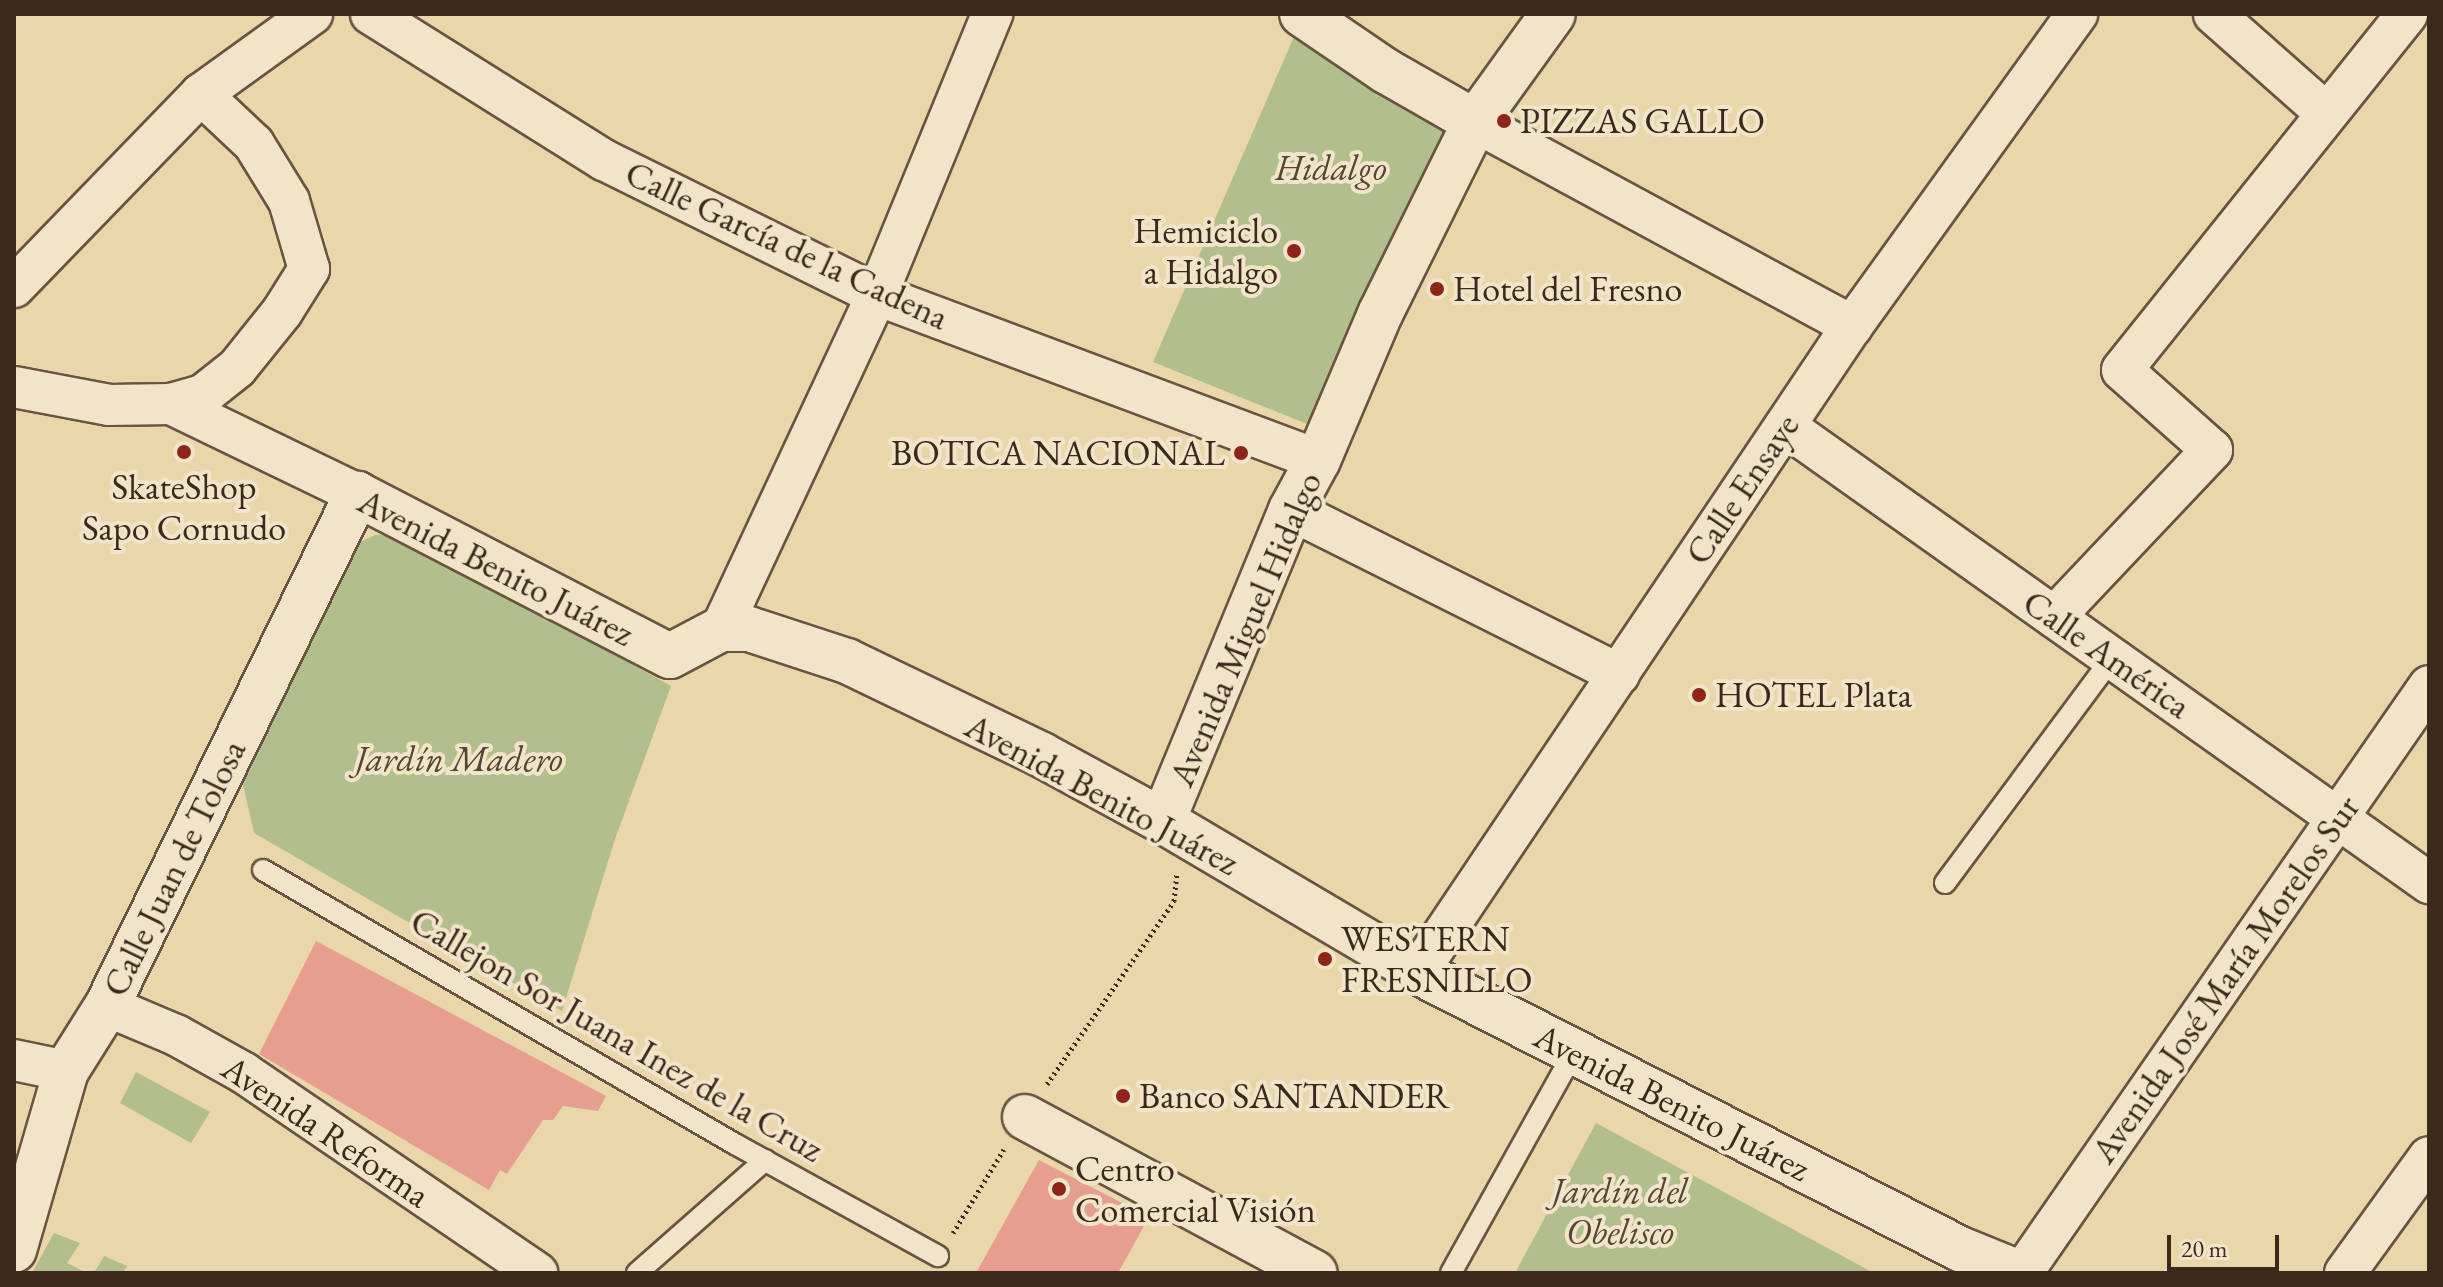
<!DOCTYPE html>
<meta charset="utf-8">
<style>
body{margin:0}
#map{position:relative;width:2443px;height:1287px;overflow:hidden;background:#ead6ab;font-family:"EB Garamond",serif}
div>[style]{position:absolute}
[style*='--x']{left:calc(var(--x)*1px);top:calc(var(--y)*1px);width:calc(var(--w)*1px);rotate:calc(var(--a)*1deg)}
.green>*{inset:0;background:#b2bf8c}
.building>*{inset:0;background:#e59e90}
.path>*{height:5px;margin-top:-2.5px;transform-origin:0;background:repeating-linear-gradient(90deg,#3d281c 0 2px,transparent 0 6px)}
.roads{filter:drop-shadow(2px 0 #685440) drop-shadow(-2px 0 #685440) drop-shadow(0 2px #685440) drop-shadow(0 -2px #685440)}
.service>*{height:20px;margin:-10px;padding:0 10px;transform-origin:10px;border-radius:10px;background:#f1e4c8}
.minor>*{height:40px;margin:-20px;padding:0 20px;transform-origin:20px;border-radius:20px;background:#f1e4c8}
.tertiary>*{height:44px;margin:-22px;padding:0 22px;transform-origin:22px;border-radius:22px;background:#f1e4c8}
.secondary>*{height:44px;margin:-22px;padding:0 22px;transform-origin:22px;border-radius:22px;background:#f1e4c8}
.dots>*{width:22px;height:22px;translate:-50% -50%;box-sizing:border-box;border:4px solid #f1e4c8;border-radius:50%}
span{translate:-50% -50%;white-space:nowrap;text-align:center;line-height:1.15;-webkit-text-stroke:8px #f1e4c8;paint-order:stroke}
.poi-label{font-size:36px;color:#3d281c}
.left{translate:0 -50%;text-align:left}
.right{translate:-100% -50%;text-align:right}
.park-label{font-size:36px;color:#544632;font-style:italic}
.street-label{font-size:36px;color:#3d281c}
.frame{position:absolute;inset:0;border:16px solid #3d281c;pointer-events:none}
.scale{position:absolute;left:2167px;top:1235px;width:112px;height:36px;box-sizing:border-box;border:4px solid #3d281c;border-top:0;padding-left:10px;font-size:24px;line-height:28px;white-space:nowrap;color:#3d281c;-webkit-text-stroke:6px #f1e4c8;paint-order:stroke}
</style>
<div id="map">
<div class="green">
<i style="clip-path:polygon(1296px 32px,1446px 128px,1307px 424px,1153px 362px)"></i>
<i style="clip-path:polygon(396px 534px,671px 686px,614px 842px,562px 1011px,254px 833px,237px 759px,356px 544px,375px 535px)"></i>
<i style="clip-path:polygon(136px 1072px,210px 1112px,191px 1143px,120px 1103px)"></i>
<i style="clip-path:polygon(1596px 1123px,1874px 1273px,1515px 1273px)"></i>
<i style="clip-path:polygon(54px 1233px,80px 1243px,67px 1263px,87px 1273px,32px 1273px)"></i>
<i style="clip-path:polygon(104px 1256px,127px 1266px,123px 1273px,94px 1273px)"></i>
</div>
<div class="building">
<i style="clip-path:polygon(316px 941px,606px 1096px,598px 1111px,563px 1106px,553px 1120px,543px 1120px,507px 1174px,500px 1170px,489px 1190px,259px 1054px)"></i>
<i style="clip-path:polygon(1039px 1160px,1149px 1217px,1118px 1273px,976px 1273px)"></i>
</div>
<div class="path">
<i style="--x:1047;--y:1084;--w:223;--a:-55.2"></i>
<i style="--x:1174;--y:901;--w:27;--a:-84"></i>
<i style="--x:953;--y:1233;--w:98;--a:-58.7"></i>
</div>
<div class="roads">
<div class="service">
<i style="--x:263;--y:870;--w:546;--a:30.14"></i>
<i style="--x:735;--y:1144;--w:232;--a:28.9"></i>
<i style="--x:1945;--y:883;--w:280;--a:-53.4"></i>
<i style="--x:637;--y:1273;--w:171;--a:-41.4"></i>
<i style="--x:1451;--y:1273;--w:253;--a:-60.9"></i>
</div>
<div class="minor">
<i style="--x:371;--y:14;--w:275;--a:32.1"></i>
<i style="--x:604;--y:160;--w:305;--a:26.3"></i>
<i style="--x:877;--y:295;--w:471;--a:20.5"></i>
<i style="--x:2214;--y:14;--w:149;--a:41.5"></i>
<i style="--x:1475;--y:122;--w:429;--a:28.4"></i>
<i style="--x:14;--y:287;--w:269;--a:-45.9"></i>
<i style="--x:201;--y:94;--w:137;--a:-35.8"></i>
<i style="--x:14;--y:387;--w:97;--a:10.7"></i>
<i style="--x:109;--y:405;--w:62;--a:-0.9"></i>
<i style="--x:171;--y:404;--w:33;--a:-16"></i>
<i style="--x:203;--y:395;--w:43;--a:-38.5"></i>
<i style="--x:237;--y:368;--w:72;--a:-51.2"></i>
<i style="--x:282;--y:312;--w:51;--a:-57.9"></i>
<i style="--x:309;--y:269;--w:71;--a:-106.4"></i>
<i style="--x:289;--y:201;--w:67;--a:-121.6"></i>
<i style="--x:254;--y:144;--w:73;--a:-136.7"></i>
<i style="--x:171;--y:404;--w:207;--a:25.8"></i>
<i style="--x:1785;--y:426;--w:790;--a:35.36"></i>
<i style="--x:1291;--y:510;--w:367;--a:26.6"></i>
<i style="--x:2054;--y:617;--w:230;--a:-46.6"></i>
<i style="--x:2212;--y:450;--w:120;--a:-138.4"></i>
<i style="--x:2122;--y:370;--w:456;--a:-51.3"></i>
<i style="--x:721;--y:629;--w:369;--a:-65"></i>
<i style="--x:877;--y:295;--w:304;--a:-67.7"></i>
<i style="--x:1418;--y:972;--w:778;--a:-56.11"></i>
<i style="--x:1852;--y:326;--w:385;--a:-54.2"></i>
<i style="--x:107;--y:1006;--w:75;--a:22.8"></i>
<i style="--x:176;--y:1035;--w:78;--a:29.2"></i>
<i style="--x:244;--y:1073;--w:355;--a:34.3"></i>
<i style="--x:14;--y:1060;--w:53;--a:11.9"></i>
<i style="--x:2022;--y:1273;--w:714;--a:-55.26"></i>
<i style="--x:2345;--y:1273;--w:143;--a:-54.1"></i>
</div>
<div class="tertiary">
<i style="--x:1475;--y:122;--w:133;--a:-54.2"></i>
<i style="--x:1025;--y:1117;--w:329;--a:28.3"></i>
<i style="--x:14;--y:1250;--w:186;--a:-73.8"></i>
<i style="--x:66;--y:1071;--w:77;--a:-57.8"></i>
<i style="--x:107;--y:1006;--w:570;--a:-63.97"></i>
<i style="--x:357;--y:494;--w:352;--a:27.4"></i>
<i style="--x:670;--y:656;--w:58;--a:-27.9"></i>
<i style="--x:721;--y:629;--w:28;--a:0"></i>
<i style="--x:749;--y:629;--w:103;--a:18.1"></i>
<i style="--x:847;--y:661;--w:216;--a:25.7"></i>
<i style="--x:1042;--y:755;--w:138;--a:28.6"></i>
</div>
<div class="secondary">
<i style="--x:1302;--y:14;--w:102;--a:34.2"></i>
<i style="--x:1386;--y:71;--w:103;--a:29.8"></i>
<i style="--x:1475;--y:122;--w:214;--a:116.3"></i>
<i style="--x:1380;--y:314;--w:159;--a:113"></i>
<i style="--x:1318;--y:460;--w:57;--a:118.4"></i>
<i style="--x:1291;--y:510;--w:336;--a:112.4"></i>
<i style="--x:1163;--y:821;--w:296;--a:30.6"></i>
<i style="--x:1418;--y:972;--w:609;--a:27.07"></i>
<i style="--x:1960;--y:1249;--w:64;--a:22.1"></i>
</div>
</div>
<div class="dots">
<i style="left:1504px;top:121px;background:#8f2418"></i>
<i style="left:1294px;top:251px;background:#8f2418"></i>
<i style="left:1437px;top:289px;background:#8f2418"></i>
<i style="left:184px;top:452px;background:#8f2418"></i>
<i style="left:1241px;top:453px;background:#8f2418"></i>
<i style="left:1699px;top:695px;background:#8f2418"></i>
<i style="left:1325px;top:959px;background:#8f2418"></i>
<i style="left:1123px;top:1096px;background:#8f2418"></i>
<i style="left:1059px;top:1189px;background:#8f2418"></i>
</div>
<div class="poi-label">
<span class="left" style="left:1520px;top:121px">PIZZAS GALLO</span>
<span class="right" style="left:1278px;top:251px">Hemiciclo<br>a Hidalgo</span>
<span class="left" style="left:1453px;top:289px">Hotel del Fresno</span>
<span class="right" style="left:1225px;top:453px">BOTICA NACIONAL</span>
<span style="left:184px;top:507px">SkateShop<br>Sapo Cornudo</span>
<span class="left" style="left:1715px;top:695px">HOTEL Plata</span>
<span class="left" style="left:1341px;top:959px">WESTERN<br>FRESNILLO</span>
<span class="left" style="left:1139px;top:1096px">Banco SANTANDER</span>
<span class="left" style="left:1075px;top:1189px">Centro<br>Comercial Visión</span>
</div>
<div class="park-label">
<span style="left:1331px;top:168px">Hidalgo</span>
<span style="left:459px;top:759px">Jardín Madero</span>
<span style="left:1620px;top:1211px">Jardín del<br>Obelisco</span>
</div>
<div class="street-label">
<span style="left:787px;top:245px;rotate:25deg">Calle García de la Cadena</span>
<span style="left:1742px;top:489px;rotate:-56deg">Calle Ensaye</span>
<span style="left:496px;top:567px;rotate:27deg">Avenida Benito Juárez</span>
<span style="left:1245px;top:629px;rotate:-67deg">Avenida Miguel Hidalgo</span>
<span style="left:2107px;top:654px;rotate:35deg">Calle América</span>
<span style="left:1102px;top:794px;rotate:28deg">Avenida Benito Juárez</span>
<span style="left:174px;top:868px;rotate:-64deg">Calle Juan de Tolosa</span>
<span style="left:2225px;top:979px;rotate:-55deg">Avenida José María Morelos Sur</span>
<span style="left:617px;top:1035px;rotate:30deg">Callejon Sor Juana Inez de la Cruz</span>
<span style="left:1672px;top:1102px;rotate:27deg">Avenida Benito Juárez</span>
<span style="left:326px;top:1131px;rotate:34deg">Avenida Reforma</span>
</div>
<div class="frame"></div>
<div class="scale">20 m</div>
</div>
